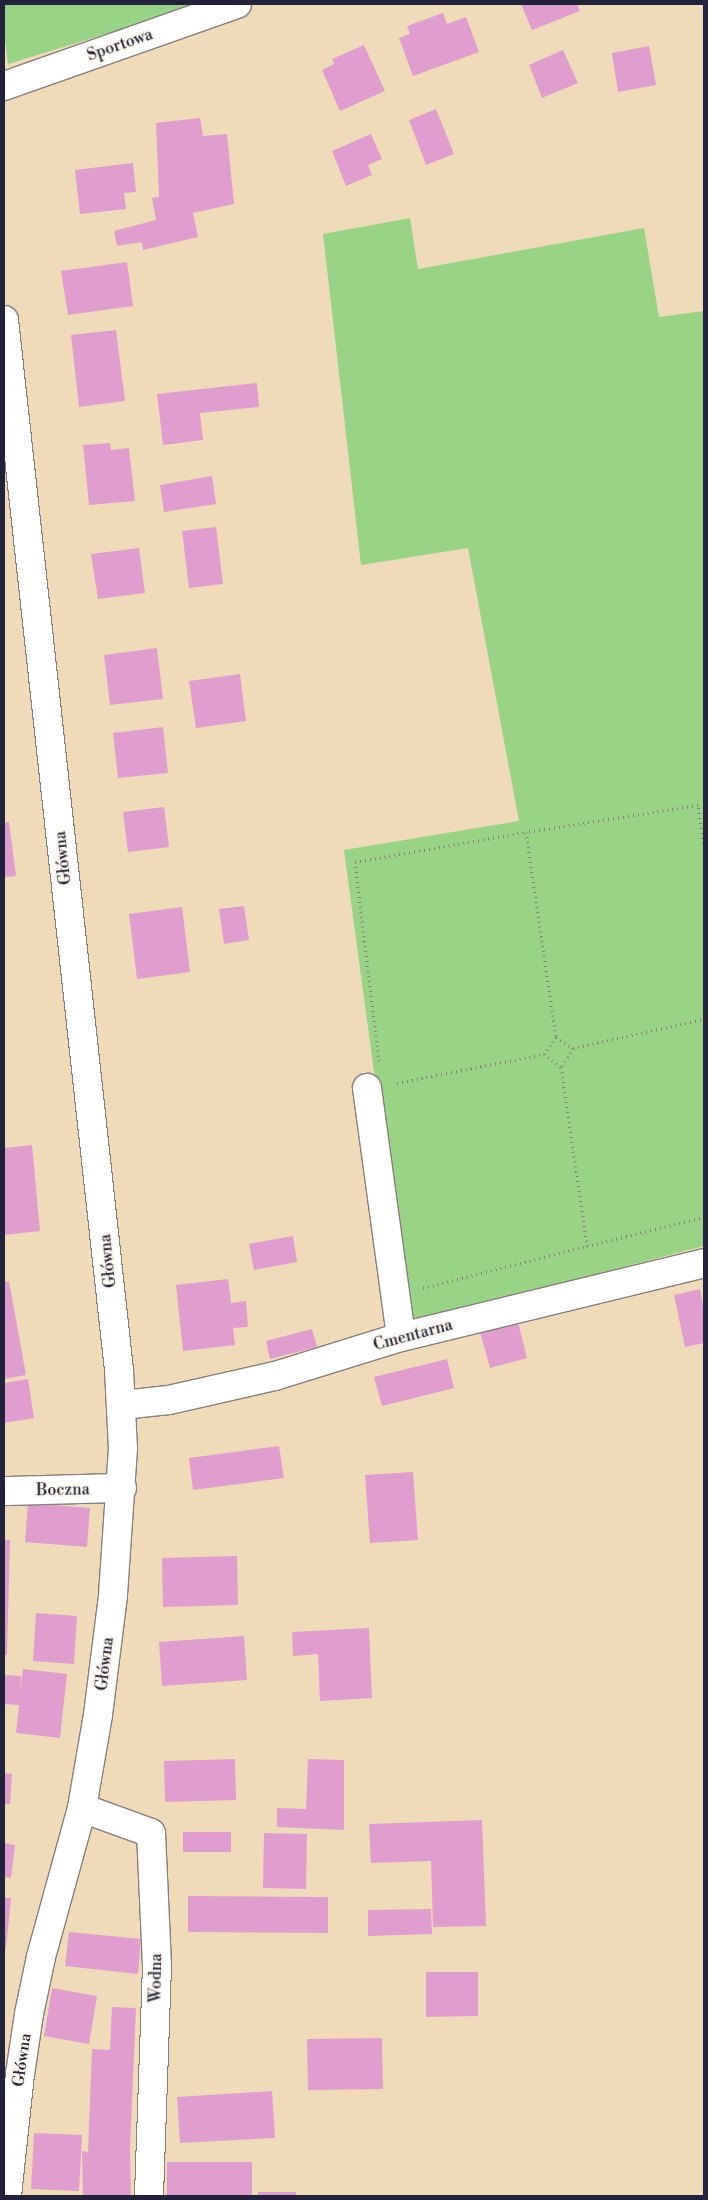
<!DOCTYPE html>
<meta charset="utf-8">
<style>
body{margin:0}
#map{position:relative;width:708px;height:2200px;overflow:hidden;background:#efdbba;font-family:"Libre Bodoni",serif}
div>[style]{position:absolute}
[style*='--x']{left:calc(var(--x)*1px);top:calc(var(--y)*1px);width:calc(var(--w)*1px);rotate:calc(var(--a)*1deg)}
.green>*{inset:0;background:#98d386}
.building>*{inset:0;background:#e09ecf}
.path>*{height:3px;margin-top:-1.5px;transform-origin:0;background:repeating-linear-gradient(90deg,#887e7a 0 1px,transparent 0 5px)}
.roads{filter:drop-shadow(1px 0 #887e7a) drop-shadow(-1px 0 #887e7a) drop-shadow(0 1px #887e7a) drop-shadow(0 -1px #887e7a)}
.minor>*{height:28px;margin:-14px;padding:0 14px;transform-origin:14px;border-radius:14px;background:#fff}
span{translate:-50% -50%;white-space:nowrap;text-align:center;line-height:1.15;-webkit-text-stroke:4.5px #fbf7ec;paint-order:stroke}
.street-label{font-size:16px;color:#22223b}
.frame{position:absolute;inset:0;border:5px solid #22223b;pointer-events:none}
</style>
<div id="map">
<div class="green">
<i style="clip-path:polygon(4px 4px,203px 4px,8px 64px,4px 32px)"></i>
<i style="clip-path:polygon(410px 218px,418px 269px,644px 228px,659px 317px,704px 311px,704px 1246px,408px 1323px,344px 850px,519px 821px,468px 548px,361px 565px,323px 234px)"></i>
</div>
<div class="building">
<i style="clip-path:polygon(521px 4px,577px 4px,580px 11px,532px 30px)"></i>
<i style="clip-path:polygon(443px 13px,447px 24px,466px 17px,479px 52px,413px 76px,399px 38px,410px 34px,407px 26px)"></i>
<i style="clip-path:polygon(364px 45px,385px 91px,340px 111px,322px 70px,334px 64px,332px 59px)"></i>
<i style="clip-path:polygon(649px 46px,656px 85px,618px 92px,612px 53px)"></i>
<i style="clip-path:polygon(563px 50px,578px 83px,542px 98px,529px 65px)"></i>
<i style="clip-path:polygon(436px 109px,454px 154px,426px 165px,409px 120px)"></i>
<i style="clip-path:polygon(200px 118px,203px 136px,227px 134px,234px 204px,193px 213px,198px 237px,143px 250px,142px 242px,117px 246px,114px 231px,156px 220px,152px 198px,159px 197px,156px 123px)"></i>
<i style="clip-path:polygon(371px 134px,382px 159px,368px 165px,372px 175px,346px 186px,332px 151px)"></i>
<i style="clip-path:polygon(133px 163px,136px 192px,124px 193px,126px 209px,80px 214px,75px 170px)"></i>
<i style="clip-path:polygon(127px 262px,133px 306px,68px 315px,61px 271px)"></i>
<i style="clip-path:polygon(116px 330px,125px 401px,79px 407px,71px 335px)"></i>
<i style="clip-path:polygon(257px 383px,259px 407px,200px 413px,203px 440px,163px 445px,157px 394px)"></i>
<i style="clip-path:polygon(110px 443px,111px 450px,129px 448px,135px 501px,89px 505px,83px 445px)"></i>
<i style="clip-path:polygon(212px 476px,216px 504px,164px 512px,160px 485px)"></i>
<i style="clip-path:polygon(216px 527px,223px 584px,189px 588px,182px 531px)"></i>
<i style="clip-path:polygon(139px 548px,145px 593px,98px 599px,91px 554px)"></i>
<i style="clip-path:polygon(157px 648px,163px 699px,110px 705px,104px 655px)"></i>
<i style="clip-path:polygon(240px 674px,246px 721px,196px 728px,189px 681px)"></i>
<i style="clip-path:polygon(163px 727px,168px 773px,118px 778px,113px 733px)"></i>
<i style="clip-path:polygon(164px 807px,169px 847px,128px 852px,123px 812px)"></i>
<i style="clip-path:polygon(9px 822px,16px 876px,4px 877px,4px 823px)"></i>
<i style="clip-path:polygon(244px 906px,249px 940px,224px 944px,219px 909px)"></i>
<i style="clip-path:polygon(182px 907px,190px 972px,137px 979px,129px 914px)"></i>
<i style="clip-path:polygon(32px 1145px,40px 1231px,4px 1235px,4px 1148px)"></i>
<i style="clip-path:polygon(293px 1236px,297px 1262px,254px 1270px,249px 1244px)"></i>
<i style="clip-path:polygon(228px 1279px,231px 1303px,246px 1301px,248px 1327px,233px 1328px,235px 1345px,183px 1351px,176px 1285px)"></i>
<i style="clip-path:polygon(9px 1281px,26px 1375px,4px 1379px,4px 1282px)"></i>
<i style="clip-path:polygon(700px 1289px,704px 1311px,704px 1343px,685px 1347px,674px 1295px)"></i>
<i style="clip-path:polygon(518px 1322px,527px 1358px,490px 1368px,480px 1332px)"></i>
<i style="clip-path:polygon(312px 1329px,317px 1347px,270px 1359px,266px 1341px)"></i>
<i style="clip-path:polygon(447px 1359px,454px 1388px,382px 1406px,374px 1377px)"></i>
<i style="clip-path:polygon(28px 1379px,34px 1418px,4px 1423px,4px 1383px)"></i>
<i style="clip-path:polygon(279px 1446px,284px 1478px,193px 1490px,189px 1458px)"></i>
<i style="clip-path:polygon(413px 1472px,418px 1540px,370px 1543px,365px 1475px)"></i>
<i style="clip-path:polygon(28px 1503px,90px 1508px,87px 1547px,25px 1542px)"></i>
<i style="clip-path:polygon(4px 1540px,10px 1540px,7px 1655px,4px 1655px)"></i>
<i style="clip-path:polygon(237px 1556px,238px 1605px,163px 1607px,162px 1558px)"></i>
<i style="clip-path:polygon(36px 1613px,77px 1616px,74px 1664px,33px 1661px)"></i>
<i style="clip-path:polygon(369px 1628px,372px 1698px,320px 1701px,318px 1654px,293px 1656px,292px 1632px)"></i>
<i style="clip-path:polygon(244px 1636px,247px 1680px,162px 1686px,159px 1642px)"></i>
<i style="clip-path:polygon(23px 1669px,67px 1674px,60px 1738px,16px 1733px,19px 1705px,4px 1704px,4px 1675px,21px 1676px,20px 1693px)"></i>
<i style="clip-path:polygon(235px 1759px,236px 1800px,165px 1802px,164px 1761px)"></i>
<i style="clip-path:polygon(308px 1759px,344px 1760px,344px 1830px,277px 1827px,277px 1808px,306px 1809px)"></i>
<i style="clip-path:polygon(4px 1773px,12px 1774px,10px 1804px,4px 1804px)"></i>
<i style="clip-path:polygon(482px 1820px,486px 1926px,433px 1927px,431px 1861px,371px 1863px,369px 1824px)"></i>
<i style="clip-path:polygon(183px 1832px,231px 1832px,231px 1852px,183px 1852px)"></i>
<i style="clip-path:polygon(264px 1833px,307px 1834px,306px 1889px,263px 1888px)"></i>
<i style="clip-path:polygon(4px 1843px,15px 1845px,11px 1878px,4px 1877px)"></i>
<i style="clip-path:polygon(188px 1896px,328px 1897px,328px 1933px,188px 1932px)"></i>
<i style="clip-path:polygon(4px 1898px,11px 1898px,6px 1948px,4px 1948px)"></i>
<i style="clip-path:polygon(431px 1909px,432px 1934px,368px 1936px,368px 1910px)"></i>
<i style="clip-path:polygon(69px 1932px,141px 1939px,138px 1974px,65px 1966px)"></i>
<i style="clip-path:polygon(426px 1972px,478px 1972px,478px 2016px,426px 2017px)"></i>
<i style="clip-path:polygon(52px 1988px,97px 1996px,89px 2044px,44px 2036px)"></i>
<i style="clip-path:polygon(112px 2007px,136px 2008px,130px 2150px,131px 2196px,83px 2196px,82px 2151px,88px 2152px,92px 2049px,110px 2050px)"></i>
<i style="clip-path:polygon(382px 2038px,383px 2089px,308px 2090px,307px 2039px)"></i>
<i style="clip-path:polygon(272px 2091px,275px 2138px,180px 2143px,177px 2097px)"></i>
<i style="clip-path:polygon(34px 2133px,82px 2135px,79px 2191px,31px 2189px)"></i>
<i style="clip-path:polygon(167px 2162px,252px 2162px,252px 2196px,167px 2196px)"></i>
<i style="clip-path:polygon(258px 2192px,296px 2192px,296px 2196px,258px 2196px)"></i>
</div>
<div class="path">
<i style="--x:704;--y:848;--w:43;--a:-97.9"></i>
<i style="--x:698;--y:805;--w:174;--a:171.1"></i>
<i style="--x:526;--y:832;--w:207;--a:81.7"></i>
<i style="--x:556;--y:1037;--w:20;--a:33"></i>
<i style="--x:573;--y:1048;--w:134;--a:-12.5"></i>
<i style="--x:573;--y:1048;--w:22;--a:122"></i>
<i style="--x:561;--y:1067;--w:181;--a:81.7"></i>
<i style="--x:587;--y:1246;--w:121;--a:-13.9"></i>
<i style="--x:544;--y:1054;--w:21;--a:37"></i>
<i style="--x:379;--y:1061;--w:200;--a:-96.9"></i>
<i style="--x:355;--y:862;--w:174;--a:-10"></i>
<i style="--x:397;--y:1083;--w:150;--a:-11.2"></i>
<i style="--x:544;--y:1054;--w:21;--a:-55"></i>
<i style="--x:423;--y:1288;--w:169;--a:-14.4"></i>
</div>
<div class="roads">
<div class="minor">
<i style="--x:4;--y:86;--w:247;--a:-19.4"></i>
<i style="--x:4;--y:320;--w:1056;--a:83.75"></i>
<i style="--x:119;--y:1370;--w:78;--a:87.1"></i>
<i style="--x:123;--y:1448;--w:148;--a:93.9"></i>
<i style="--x:113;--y:1596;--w:120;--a:97.2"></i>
<i style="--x:98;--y:1715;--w:94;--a:99.8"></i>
<i style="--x:82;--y:1808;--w:155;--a:105.4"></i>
<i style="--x:41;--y:1957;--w:58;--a:101.9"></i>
<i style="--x:29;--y:2014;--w:61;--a:98.5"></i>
<i style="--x:20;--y:2074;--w:123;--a:96.1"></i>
<i style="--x:367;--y:1088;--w:251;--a:82.2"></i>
<i style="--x:122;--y:1405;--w:47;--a:-6.1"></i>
<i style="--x:169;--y:1400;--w:109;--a:-12.8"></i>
<i style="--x:275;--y:1376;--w:132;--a:-17.2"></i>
<i style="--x:401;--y:1337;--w:312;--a:-13.7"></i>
<i style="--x:4;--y:1491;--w:118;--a:-1.5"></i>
<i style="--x:82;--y:1808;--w:73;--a:19.9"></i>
<i style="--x:151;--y:1833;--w:133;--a:87.4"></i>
<i style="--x:157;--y:1966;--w:230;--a:92"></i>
</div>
</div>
<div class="street-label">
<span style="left:120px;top:45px;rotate:-19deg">Sportowa</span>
<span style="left:63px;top:858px;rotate:-96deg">Główna</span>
<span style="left:108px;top:1261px;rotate:-96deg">Główna</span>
<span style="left:413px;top:1335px;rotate:-15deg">Cmentarna</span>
<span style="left:63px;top:1490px;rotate:-1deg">Boczna</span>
<span style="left:105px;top:1664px;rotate:-83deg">Główna</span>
<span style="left:156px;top:1978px;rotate:-89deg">Wodna</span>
<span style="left:22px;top:2060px;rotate:-82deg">Główna</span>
</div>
<div class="frame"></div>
</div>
